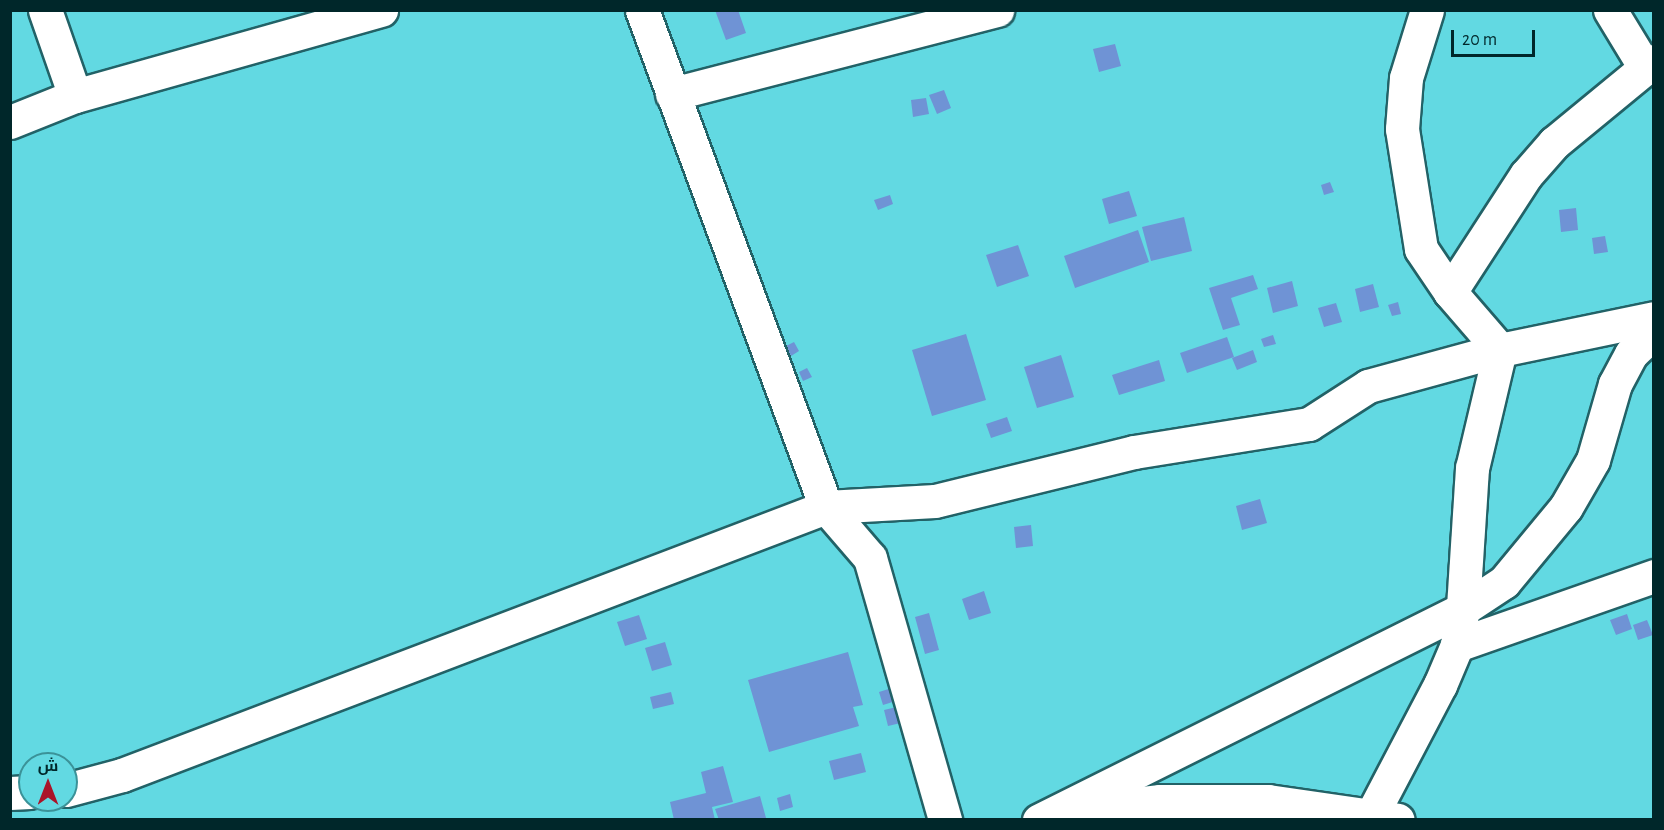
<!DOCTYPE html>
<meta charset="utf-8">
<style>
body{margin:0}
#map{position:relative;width:1664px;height:830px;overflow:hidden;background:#62d9e2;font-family:"Alegreya Sans",Cairo,sans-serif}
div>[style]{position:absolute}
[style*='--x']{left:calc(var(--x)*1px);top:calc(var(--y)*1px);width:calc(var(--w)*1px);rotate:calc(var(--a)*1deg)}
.building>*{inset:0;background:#6f93d5}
.roads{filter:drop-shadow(2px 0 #226267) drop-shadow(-2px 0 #226267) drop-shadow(0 2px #226267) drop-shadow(0 -2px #226267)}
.minor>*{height:33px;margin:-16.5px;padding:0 16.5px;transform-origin:16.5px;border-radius:16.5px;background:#fff}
span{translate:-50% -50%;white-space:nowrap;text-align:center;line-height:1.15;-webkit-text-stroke:5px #62d9e2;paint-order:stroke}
.frame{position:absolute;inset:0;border:12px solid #00272a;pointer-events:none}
.north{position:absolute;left:18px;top:752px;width:60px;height:60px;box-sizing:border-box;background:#62d9e2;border:2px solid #3b9298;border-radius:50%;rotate:0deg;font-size:16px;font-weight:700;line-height:24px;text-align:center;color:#00272a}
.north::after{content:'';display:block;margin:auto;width:21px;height:27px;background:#aa1429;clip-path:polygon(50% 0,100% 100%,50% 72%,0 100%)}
.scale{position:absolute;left:1451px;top:30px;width:84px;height:27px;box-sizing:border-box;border:3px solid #00272a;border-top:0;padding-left:8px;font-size:18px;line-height:21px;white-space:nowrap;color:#00272a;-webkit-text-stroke:4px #62d9e2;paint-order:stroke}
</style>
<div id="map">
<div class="building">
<i style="clip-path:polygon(715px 10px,738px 10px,746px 33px,726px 40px)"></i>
<i style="clip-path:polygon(1115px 44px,1121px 66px,1099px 72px,1093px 49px)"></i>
<i style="clip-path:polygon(944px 90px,951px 108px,937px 114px,929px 95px)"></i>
<i style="clip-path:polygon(926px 98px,929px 114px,913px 117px,911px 100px)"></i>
<i style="clip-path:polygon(1330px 182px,1334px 192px,1324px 195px,1321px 185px)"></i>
<i style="clip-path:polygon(1129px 191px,1137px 216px,1109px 224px,1102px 199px)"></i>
<i style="clip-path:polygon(890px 195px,893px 204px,878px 210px,874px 200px)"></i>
<i style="clip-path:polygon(1576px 208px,1578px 230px,1561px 232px,1559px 210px)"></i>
<i style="clip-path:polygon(1184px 217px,1192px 251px,1151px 261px,1142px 227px)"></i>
<i style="clip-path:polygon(1138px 230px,1149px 262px,1075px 288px,1064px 256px)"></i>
<i style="clip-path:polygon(1605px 236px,1608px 252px,1594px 254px,1592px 238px)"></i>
<i style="clip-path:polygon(1018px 245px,1029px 276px,997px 287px,986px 255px)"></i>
<i style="clip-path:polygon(1253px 275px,1258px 289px,1231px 298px,1240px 325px,1223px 330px,1209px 288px)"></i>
<i style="clip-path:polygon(1292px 281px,1298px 306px,1273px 313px,1267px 288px)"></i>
<i style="clip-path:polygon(1373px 284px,1379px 307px,1360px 312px,1355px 289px)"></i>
<i style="clip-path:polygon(1398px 302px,1401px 314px,1392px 316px,1388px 305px)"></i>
<i style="clip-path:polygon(1336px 303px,1342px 322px,1324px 327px,1318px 308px)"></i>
<i style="clip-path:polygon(966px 334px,986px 400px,932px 416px,912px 350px)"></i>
<i style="clip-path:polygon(1273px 335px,1276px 344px,1264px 347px,1261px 339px)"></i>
<i style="clip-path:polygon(1227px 337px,1234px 357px,1187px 373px,1180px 353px)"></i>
<i style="clip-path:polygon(794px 342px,799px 351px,791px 356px,786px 346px)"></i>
<i style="clip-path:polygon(1253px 350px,1257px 362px,1237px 370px,1232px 358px)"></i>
<i style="clip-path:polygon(1061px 355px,1074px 397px,1037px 408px,1024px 367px)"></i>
<i style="clip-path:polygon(1159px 360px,1165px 381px,1119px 395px,1112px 375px)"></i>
<i style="clip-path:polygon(807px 368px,812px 377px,803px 381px,799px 372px)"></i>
<i style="clip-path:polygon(1007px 417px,1012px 431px,991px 438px,986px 424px)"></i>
<i style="clip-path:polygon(1260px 499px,1267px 523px,1242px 530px,1236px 506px)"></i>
<i style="clip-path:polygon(1031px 525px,1033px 546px,1016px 548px,1014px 527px)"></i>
<i style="clip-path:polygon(984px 591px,991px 613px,969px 620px,962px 599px)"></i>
<i style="clip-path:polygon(929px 613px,939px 650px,925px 654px,915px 617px)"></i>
<i style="clip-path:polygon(1627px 614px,1632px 629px,1616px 635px,1610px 620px)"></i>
<i style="clip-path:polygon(639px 615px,647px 639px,625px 646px,617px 622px)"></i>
<i style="clip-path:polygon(1647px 620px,1653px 635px,1638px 640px,1633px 625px)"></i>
<i style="clip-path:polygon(665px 642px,672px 665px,652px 671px,645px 648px)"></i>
<i style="clip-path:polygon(848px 652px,863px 705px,853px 707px,859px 726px,769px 752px,748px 680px)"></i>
<i style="clip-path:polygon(895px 687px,899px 700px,883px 705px,879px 692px)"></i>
<i style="clip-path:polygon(671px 692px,674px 704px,653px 709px,650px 697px)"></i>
<i style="clip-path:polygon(901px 706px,905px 722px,888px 726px,884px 710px)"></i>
<i style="clip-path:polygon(861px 753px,866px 772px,834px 780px,829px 761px)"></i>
<i style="clip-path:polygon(723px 766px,733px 802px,712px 807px,715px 820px,674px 820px,670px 802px,706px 793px,701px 772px)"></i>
<i style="clip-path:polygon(790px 794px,793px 807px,780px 811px,777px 798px)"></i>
<i style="clip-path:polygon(760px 796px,766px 818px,719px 820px,715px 809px)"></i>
</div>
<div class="roads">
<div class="minor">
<i style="--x:45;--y:10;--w:91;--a:70.8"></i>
<i style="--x:642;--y:10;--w:530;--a:69.68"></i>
<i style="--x:826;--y:507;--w:109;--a:-3.2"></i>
<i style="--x:935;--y:501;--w:205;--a:-13.8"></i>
<i style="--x:1134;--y:452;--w:177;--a:-9.1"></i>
<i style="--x:1309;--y:424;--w:70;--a:-32.8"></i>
<i style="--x:1368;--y:386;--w:137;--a:-15.3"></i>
<i style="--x:1500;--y:350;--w:121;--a:103.3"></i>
<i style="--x:1472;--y:468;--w:141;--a:93.7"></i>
<i style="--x:1463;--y:609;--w:474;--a:153.5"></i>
<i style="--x:1427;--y:10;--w:71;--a:107.2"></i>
<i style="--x:1406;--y:78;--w:51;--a:94.5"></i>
<i style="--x:1402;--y:129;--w:121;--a:81"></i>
<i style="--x:1421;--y:249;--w:52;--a:56"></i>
<i style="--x:1450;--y:292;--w:77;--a:49.2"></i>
<i style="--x:1500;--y:350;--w:157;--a:-11.7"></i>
<i style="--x:1610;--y:10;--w:66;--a:58.7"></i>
<i style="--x:672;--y:94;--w:336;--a:-14.5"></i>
<i style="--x:10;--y:122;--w:70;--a:-21.8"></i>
<i style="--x:75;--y:96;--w:318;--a:-15.7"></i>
<i style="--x:1450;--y:292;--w:140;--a:-57"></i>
<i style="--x:1526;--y:175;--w:43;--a:-48.8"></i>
<i style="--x:1554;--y:143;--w:129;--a:-39.4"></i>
<i style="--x:1457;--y:645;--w:209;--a:-19.3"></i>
<i style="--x:66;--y:790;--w:58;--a:-15"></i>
<i style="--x:122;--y:775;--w:753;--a:-20.84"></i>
<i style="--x:826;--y:507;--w:67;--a:49.2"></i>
<i style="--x:870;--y:558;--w:273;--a:74"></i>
<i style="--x:10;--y:793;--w:20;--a:-3"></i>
<i style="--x:1072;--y:811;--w:89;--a:-6.5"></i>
<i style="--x:1160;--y:801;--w:108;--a:0"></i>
<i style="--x:1268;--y:801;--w:131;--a:8.3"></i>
<i style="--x:1369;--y:820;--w:153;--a:-62.3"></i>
<i style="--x:1440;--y:685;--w:43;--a:-67"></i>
<i style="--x:1457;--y:645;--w:36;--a:-81"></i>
<i style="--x:1463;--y:609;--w:49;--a:-33.4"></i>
<i style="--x:1504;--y:582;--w:97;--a:-50.4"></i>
<i style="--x:1566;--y:507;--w:54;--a:-60.1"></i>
<i style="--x:1593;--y:460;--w:79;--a:-73.9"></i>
<i style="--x:1615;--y:384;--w:34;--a:-62"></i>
<i style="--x:1631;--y:354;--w:32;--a:-44"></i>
</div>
</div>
<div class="frame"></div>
<div class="north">ش</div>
<div class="scale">20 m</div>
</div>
